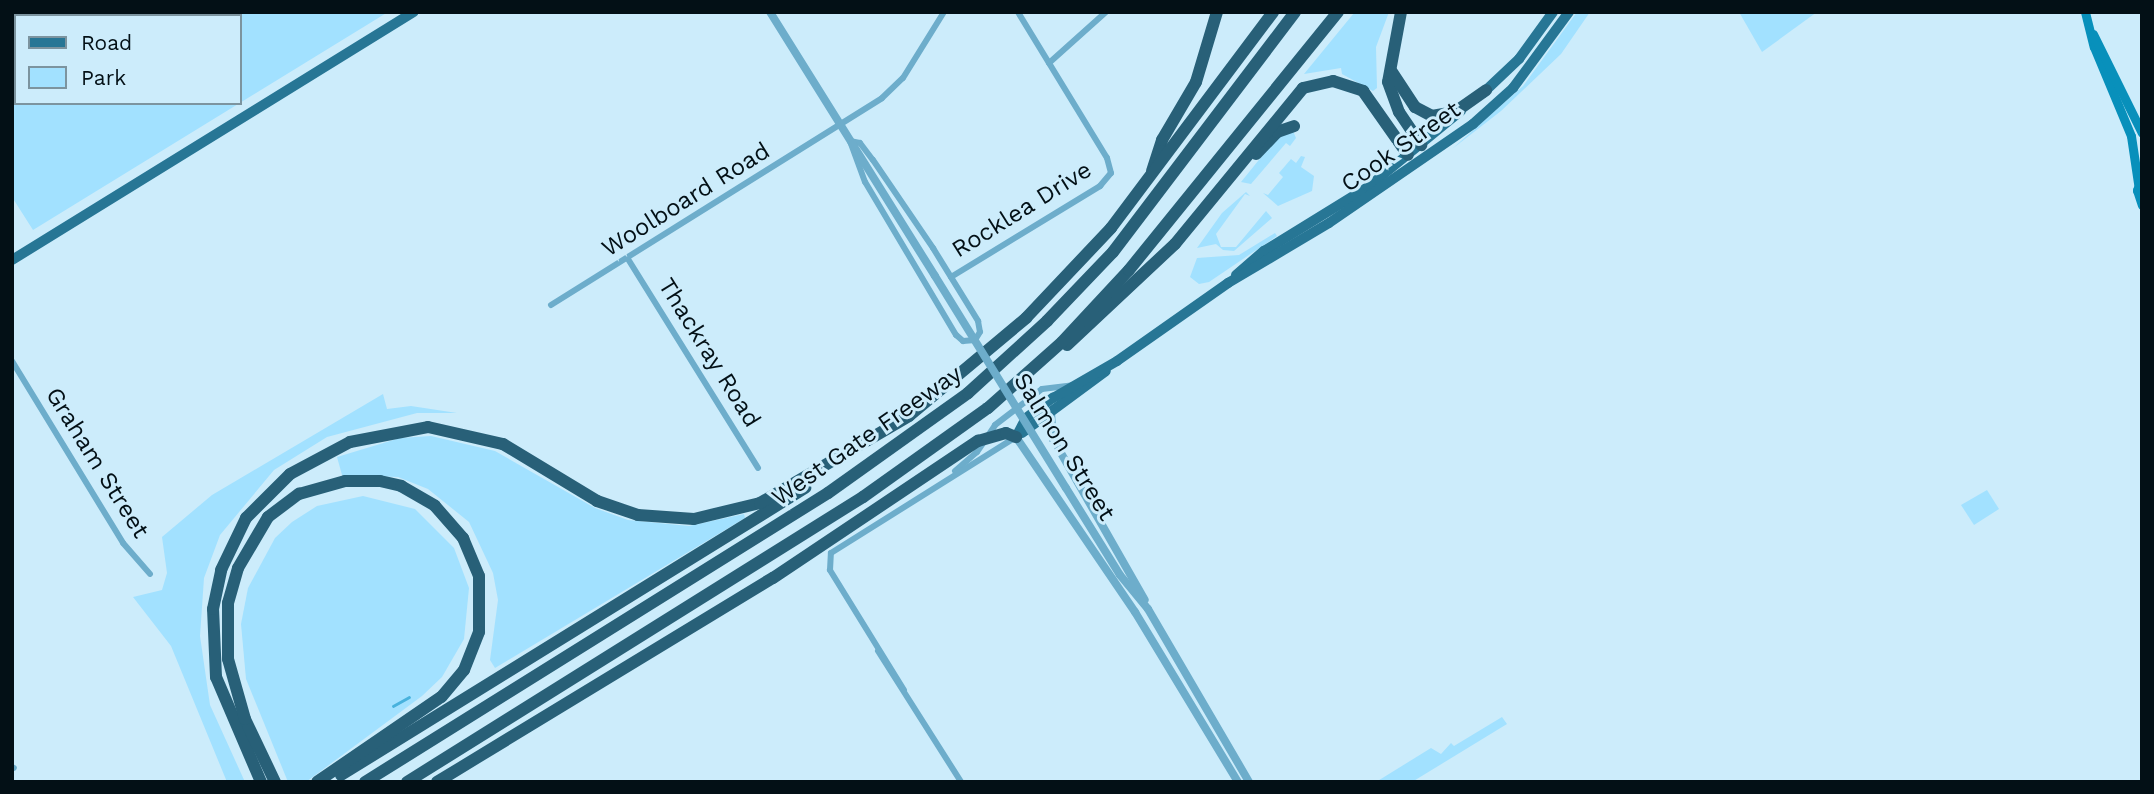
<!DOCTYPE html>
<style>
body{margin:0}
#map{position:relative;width:2154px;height:794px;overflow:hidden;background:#ccecfb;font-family:"Work Sans",sans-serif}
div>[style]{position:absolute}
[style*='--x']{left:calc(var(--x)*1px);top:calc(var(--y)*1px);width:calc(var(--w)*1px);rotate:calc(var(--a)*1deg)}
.green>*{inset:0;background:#a2e1ff}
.stream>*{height:2.5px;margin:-1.25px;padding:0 1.25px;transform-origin:1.25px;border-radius:1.25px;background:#48b2dd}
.minor>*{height:6px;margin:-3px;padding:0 3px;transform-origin:3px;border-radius:3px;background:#6dadcb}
.tertiary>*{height:8px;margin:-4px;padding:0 4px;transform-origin:4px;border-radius:4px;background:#6dadcb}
.secondary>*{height:9px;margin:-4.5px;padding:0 4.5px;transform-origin:4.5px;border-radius:4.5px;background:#0890bb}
.primary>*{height:10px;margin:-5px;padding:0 5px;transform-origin:5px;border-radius:5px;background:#277695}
.motorway>*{height:12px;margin:-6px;padding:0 6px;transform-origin:6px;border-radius:6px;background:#286078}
.tertiary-bridge>*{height:8px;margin:-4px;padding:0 4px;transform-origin:4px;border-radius:4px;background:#6dadcb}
span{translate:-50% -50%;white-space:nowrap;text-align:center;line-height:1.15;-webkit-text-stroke:6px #ccecfb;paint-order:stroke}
.street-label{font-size:24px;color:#031016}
.frame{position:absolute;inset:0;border:14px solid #031016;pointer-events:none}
.legend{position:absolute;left:14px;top:14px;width:228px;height:91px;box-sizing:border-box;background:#ccecfb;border:2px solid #7c949f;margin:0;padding:9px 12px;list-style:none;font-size:21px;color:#031016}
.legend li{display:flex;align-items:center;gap:14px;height:35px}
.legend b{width:35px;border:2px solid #7c949f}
</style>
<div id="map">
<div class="green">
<i style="clip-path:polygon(evenodd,12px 12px,388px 12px,33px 230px,12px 197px,12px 12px,16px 16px,240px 16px,240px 103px,16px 103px,16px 16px)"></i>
<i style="clip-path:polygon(1389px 12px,1376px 47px,1377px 88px,1373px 91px,1342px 74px,1341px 68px,1304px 74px,1354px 13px)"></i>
<i style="clip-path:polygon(1577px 12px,1590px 12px,1561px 54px,1501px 111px,1452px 149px,1523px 86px)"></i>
<i style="clip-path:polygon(1739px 12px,1817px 12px,1762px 52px)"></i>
<i style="clip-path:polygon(1293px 131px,1296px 138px,1290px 146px,1286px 143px,1251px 184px,1241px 182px,1280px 134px)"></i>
<i style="clip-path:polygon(1301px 156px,1305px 157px,1301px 167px,1314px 176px,1312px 191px,1278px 206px,1263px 193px,1268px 195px,1283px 177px,1279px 173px,1291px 159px,1296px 163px)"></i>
<i style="clip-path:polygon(1246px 192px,1250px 196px,1245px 194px,1216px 234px,1221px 247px,1236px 247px,1266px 211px,1272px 218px,1234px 251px,1223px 250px,1216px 244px,1197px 248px,1222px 213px)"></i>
<i style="clip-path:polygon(1275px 233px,1277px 236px,1209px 282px,1199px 284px,1190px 277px,1197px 258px,1239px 255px)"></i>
<i style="clip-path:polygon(383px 394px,387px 409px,411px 406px,457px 413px,417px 413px,327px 437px,274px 470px,220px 535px,204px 578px,200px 636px,210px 705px,245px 782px,227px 782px,171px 646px,133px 597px,162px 590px,167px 573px,162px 537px,212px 495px)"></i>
<i style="clip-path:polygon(431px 436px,495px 451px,595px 508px,628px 520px,689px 526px,744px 514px,745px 518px,495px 668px,490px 660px,498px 600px,493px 573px,469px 522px,428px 489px,398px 477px,342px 475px,337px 457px,400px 438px)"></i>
<i style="clip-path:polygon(1987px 490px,1999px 509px,1974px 525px,1961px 505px)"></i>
<i style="clip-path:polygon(363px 496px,415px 509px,454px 548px,469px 588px,464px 639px,442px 677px,422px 696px,306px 782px,288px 782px,246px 679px,241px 624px,248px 588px,275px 538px,292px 522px,317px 506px)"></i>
<i style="clip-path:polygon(1502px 717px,1507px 724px,1412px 782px,1376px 782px,1431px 748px,1441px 754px,1451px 743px,1454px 746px)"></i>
</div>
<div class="stream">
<i style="--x:393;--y:706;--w:18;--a:-29"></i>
</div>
<div class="minor">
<i style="--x:1049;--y:63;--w:76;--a:-41.8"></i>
<i style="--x:850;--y:141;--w:10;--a:11"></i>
<i style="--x:860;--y:143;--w:21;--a:53"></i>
<i style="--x:873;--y:160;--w:107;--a:55.7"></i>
<i style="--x:933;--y:248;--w:86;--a:58.3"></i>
<i style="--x:978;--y:321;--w:11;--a:80"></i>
<i style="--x:980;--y:332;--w:9;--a:122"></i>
<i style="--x:975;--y:340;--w:12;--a:175"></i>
<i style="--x:963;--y:341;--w:9;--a:-139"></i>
<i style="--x:956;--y:335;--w:178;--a:-120.7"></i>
<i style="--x:865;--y:182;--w:44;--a:-110.1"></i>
<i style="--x:628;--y:259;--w:246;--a:58.1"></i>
<i style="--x:951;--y:277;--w:175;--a:-31.4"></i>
<i style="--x:1100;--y:186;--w:17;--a:-50"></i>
<i style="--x:1111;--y:173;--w:16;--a:-105"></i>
<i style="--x:1107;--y:158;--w:171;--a:-121.4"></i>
<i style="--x:551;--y:305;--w:390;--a:-32"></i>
<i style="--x:882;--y:98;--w:29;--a:-44"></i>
<i style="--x:903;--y:78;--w:78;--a:-58.2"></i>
<i style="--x:12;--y:361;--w:213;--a:58.6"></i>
<i style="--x:123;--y:543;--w:41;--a:48.9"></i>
<i style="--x:955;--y:471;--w:29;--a:-41"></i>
<i style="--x:977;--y:452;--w:32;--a:-56"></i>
<i style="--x:995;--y:425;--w:59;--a:-37.5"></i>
<i style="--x:1042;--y:389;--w:31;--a:-7"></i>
<i style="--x:878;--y:651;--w:155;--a:57.6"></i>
<i style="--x:904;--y:690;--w:141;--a:-121.7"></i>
<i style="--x:830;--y:570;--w:17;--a:-87"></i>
<i style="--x:831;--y:553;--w:218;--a:-32.1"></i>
<i style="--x:12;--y:767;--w:2;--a:27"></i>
</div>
<div class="tertiary">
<i style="--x:770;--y:12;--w:311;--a:58"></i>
<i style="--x:1051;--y:412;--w:27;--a:86"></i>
<i style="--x:1053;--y:439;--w:185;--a:60.3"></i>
<i style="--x:1016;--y:437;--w:212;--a:55.8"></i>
<i style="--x:1135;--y:612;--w:199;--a:58.8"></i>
<i style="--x:1066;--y:488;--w:102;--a:58.2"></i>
<i style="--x:1120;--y:575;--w:44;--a:50.5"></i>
<i style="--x:1148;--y:609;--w:200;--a:59.7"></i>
</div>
<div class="secondary">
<i style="--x:2085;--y:12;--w:36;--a:76"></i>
<i style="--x:2094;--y:47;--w:96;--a:67.4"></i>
<i style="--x:2131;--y:136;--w:48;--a:81.5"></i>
<i style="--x:2093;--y:34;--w:110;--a:63.7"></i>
<i style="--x:2141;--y:178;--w:13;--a:108"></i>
<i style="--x:2137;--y:190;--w:16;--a:72"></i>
</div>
<div class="primary">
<i style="--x:1483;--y:93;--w:50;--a:-43.4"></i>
<i style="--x:1519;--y:59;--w:58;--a:-54.1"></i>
<i style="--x:12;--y:260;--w:472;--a:-31.7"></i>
<i style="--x:1236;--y:275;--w:37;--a:-41"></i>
<i style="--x:1264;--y:251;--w:122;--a:-31.6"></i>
<i style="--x:1368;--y:187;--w:120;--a:-39.3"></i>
<i style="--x:1022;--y:433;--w:104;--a:-36.4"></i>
<i style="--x:1016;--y:437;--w:21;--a:-62"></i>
<i style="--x:1026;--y:418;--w:34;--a:-37"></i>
<i style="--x:1053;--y:398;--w:74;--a:-30"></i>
<i style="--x:1117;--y:361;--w:136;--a:-35.1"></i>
<i style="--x:1228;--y:283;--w:117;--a:-30.7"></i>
<i style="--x:1329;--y:223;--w:175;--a:-34.5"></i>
<i style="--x:1473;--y:124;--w:54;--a:-42"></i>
<i style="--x:1513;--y:88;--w:94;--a:-53.6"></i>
</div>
<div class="motorway">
<i style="--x:1401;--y:12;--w:71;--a:100.5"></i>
<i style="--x:1388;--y:82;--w:32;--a:70"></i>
<i style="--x:1399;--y:112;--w:40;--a:56"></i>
<i style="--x:1392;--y:72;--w:42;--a:56.7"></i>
<i style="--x:1415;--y:107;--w:19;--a:28"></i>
<i style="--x:1432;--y:116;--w:23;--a:-10"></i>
<i style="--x:1455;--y:112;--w:38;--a:-35"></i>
<i style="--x:1256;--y:154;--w:30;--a:-46"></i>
<i style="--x:1277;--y:132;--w:18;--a:-19"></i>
<i style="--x:1152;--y:171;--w:33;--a:-72"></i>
<i style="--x:1162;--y:140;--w:67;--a:-59.6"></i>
<i style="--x:1196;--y:82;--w:73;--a:-73.3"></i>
<i style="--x:1067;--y:345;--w:148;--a:-43.1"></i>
<i style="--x:1175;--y:244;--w:202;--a:-50.6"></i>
<i style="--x:1303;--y:88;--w:31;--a:-13"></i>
<i style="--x:1333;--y:81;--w:32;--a:18"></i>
<i style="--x:1363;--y:91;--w:78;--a:54.9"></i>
<i style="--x:341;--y:775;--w:546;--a:-31.74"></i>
<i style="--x:261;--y:782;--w:114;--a:-113.2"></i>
<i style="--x:216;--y:677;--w:68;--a:-92.5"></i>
<i style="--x:213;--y:609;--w:40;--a:-78"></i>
<i style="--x:221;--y:570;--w:58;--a:-64.3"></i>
<i style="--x:246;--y:518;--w:62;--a:-45"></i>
<i style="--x:290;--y:474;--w:68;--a:-28.1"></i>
<i style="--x:350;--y:442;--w:79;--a:-10.9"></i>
<i style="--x:428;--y:427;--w:77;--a:12.8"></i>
<i style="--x:503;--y:444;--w:110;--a:31.2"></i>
<i style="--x:597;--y:501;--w:43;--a:18.9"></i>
<i style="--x:638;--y:515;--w:56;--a:4.1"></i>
<i style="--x:694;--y:519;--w:68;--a:-13.6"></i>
<i style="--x:760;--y:503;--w:173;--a:-30.3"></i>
<i style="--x:909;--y:416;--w:153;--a:-39.9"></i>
<i style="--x:1026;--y:318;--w:124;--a:-46.6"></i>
<i style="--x:1111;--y:228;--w:270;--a:-53.1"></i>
<i style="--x:275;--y:782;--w:70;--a:-115.5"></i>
<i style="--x:245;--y:719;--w:62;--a:-105.8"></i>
<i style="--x:228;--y:659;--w:56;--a:-90"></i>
<i style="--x:228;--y:603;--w:36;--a:-74"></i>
<i style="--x:238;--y:568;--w:59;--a:-59.5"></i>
<i style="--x:268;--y:517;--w:39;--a:-37"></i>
<i style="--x:299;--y:494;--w:48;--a:-15.8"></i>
<i style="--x:345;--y:481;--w:35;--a:0"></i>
<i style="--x:380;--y:481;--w:22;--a:13"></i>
<i style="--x:401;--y:486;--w:39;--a:30"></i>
<i style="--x:435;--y:506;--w:43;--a:48.8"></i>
<i style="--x:463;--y:538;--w:41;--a:67.2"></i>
<i style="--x:479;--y:576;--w:56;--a:90"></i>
<i style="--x:479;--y:632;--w:41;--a:111.5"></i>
<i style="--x:464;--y:670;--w:35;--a:130"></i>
<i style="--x:441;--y:697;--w:150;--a:145.6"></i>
<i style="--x:365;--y:782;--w:546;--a:-31.97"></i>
<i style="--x:828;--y:493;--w:172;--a:-35.5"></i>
<i style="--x:968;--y:393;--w:107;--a:-42.3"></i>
<i style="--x:1047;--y:321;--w:95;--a:-46.3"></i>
<i style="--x:1113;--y:252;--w:301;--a:-52.8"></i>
<i style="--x:407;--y:782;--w:538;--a:-32.01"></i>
<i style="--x:863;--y:497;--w:153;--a:-35.5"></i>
<i style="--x:988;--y:408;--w:99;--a:-41.7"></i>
<i style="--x:1062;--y:342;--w:98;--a:-47.1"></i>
<i style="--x:1129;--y:270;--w:332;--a:-51"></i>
<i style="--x:437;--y:782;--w:393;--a:-31.3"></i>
<i style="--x:773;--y:578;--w:247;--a:-33.8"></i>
<i style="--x:978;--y:441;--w:29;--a:-16"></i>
<i style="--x:1006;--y:433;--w:11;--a:22"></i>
</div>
<div class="tertiary-bridge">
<i style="--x:935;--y:276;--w:249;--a:58.3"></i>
</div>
<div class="street-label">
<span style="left:1401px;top:147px;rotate:-35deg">Cook Street</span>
<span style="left:686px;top:200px;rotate:-32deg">Woolboard Road</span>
<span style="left:1022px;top:210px;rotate:-32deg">Rocklea Drive</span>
<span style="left:709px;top:353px;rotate:58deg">Thackray Road</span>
<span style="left:867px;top:436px;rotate:-35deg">West Gate Freeway</span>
<span style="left:1064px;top:447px;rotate:58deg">Salmon Street</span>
<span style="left:97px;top:463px;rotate:58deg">Graham Street</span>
</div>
<div class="frame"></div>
<ul class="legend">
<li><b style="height:9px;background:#277695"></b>Road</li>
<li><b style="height:19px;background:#a2e1ff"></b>Park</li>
</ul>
</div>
